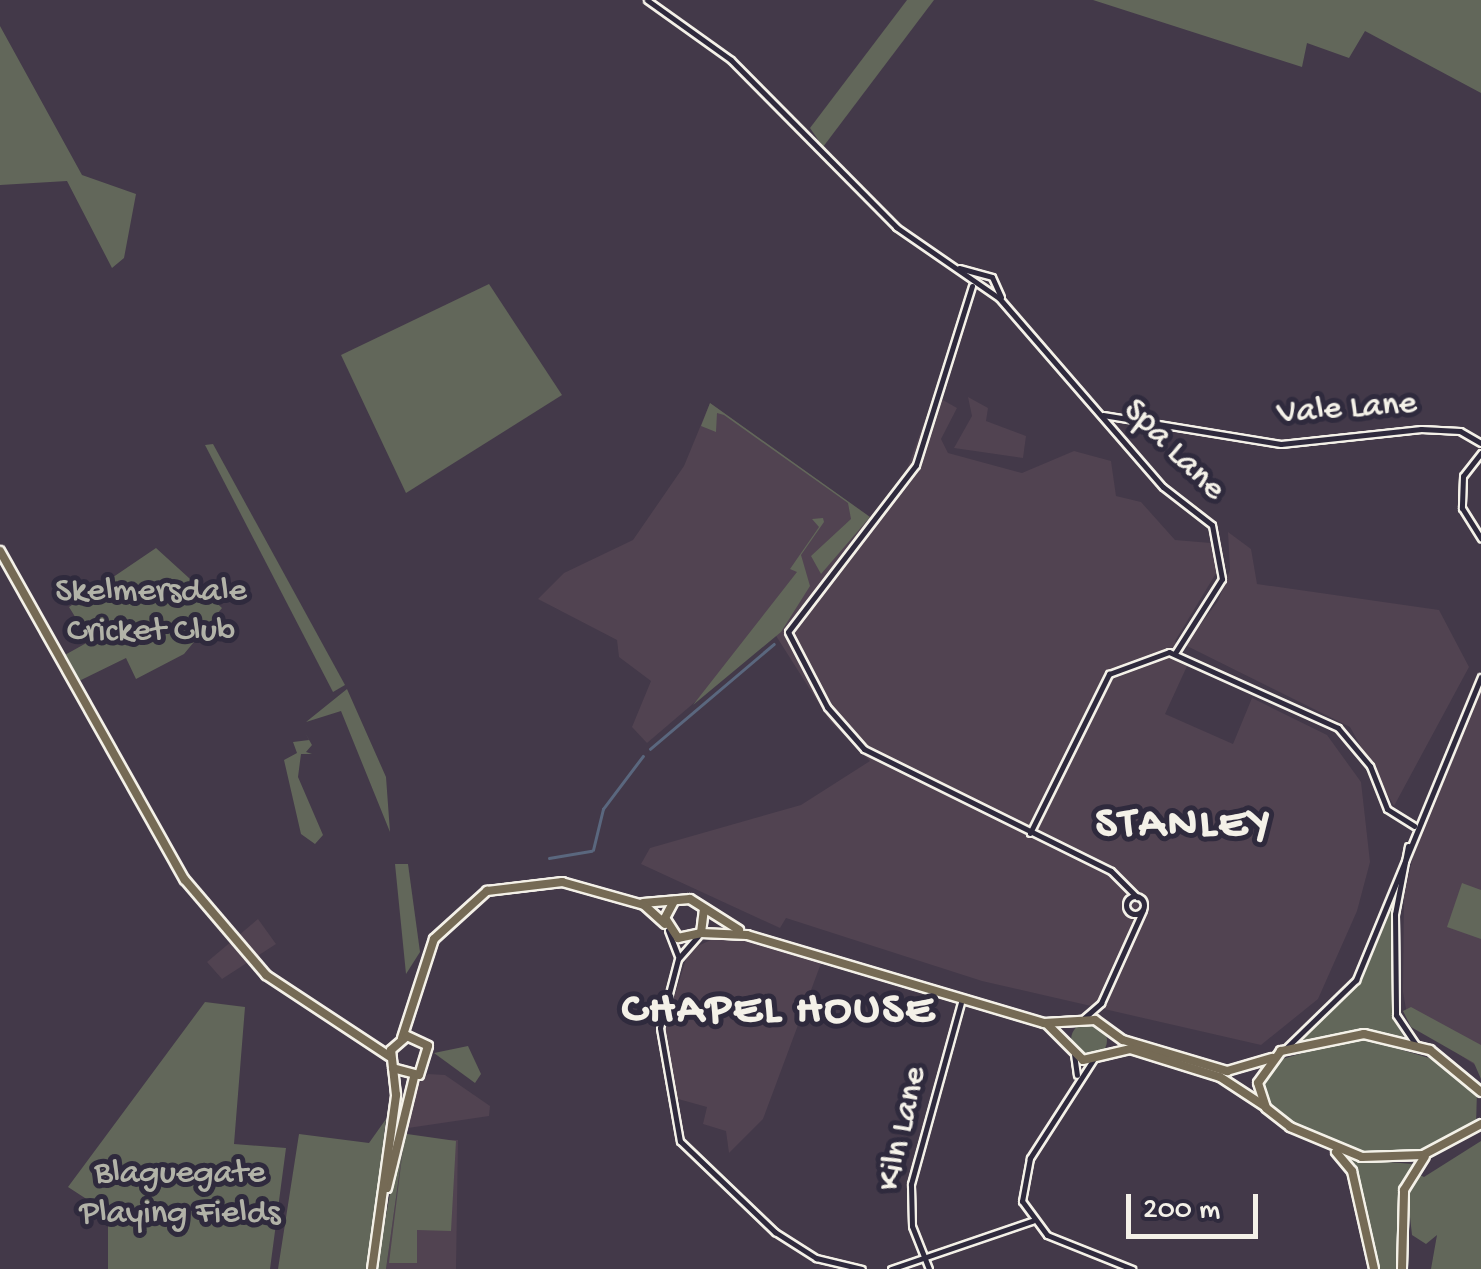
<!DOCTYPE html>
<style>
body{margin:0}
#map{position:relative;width:1481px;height:1269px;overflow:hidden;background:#433949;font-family:"Gochi Hand",sans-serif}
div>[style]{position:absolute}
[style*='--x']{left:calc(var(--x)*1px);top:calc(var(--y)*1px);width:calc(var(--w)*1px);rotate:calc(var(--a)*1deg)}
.built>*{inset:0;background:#514351}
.green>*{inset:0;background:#62675a}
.round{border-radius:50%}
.stream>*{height:2.5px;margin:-1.25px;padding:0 1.25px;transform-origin:1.25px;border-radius:1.25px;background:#5a677e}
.roads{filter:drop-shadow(2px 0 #f4f1e8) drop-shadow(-2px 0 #f4f1e8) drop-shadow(0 2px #f4f1e8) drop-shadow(0 -2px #f4f1e8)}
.minor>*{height:5px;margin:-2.5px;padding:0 2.5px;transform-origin:2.5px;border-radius:2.5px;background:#2f2a3d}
.minor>.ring{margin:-2.5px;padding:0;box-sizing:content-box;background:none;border:5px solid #2f2a3d;border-radius:50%}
.major>*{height:8px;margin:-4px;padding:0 4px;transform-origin:4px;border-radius:4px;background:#756a55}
span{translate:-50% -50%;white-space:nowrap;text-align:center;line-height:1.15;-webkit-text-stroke:10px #2f2a3d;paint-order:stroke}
.street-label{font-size:35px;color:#f4f1e8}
.park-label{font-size:35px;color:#b2b3a8}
.district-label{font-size:45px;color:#f4f1e8;font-weight:700;letter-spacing:2.5px}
.scale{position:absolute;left:1126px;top:1194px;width:132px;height:45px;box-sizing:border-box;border:5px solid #f4f1e8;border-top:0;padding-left:12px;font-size:30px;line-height:35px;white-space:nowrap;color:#f4f1e8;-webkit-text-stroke:8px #2f2a3d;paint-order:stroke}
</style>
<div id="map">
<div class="built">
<i style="clip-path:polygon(934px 395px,957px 408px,941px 439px,948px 453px,1022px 473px,1074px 451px,1111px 461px,1116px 496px,1141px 502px,1175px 540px,1211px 543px,1218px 570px,1175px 641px,1188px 664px,1165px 714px,1233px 744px,1252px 698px,1327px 735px,1361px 782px,1370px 862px,1357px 911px,1318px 999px,1261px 1045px,982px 981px,786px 918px,780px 928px,641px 864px,650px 848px,801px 805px,870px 761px,830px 721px,766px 620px,722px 679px,647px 743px,632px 727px,651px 681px,619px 657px,617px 640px,538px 599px,564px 573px,633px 540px,684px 466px,710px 403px,870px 517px,905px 475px)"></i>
<i style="clip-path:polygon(968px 397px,988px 408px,986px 421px,1026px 436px,1023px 458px,954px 448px,972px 416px)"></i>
<i style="clip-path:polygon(1228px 532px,1251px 549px,1257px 584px,1439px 610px,1469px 667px,1394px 806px,1350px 727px,1185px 645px,1218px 601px,1230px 570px)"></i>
<i style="clip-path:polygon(1481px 686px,1481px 1069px,1408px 1020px,1403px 992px,1404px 896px,1418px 835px)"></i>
<i style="clip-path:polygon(258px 919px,276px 944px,222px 979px,207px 962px)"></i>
<i style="clip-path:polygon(726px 933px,823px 958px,763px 1119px,729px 1153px,726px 1131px,703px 1124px,707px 1107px,671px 1097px,664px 1029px,689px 950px)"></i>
<i style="clip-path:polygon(428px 1074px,445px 1075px,490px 1106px,489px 1116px,408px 1128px,415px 1087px)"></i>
<i style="clip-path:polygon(404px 1140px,458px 1140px,456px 1269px,386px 1269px)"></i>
</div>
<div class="green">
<i style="clip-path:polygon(907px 0,934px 0,823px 147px,810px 128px)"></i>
<i style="clip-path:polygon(1093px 0,1481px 0,1481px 93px,1365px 31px,1349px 58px,1307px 43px,1302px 67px)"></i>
<i style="clip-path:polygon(0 26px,82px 175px,136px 194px,124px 258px,112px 268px,67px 181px,0 185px)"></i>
<i style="clip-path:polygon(489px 284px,562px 395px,406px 493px,341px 355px)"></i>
<i style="clip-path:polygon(710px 403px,870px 517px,821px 574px,811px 556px,851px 519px,848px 503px,724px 415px,717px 413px,716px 432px,701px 426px)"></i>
<i style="clip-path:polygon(213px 444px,345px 685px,333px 692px,205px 445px)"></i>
<i style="clip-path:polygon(823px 518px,824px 522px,801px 555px,810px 586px,781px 632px,693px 705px,797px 572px,790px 569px,819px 527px,812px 519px)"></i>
<i style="clip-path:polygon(156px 548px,222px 608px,184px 654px,136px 679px,126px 658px,79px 681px,63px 656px,90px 641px,69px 607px)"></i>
<i style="clip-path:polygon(347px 689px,386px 777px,390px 832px,341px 711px,306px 722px)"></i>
<i style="clip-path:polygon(304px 731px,312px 745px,306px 752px,312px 754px,301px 754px,298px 777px,323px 835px,315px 844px,301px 834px,284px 760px,297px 753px,293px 742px,309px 740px)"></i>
<i style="clip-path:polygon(395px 864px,408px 864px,420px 952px,406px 974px)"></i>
<i style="clip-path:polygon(1401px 865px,1392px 951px,1394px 1020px,1404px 1037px,1350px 1031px,1299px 1041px,1360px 980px)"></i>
<i style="clip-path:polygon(1462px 883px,1481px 890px,1481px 939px,1447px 927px)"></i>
<i style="clip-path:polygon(205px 1002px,245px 1007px,234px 1144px,286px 1148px,270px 1269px,108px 1269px,108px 1213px,68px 1187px)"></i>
<i style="clip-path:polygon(1411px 1007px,1481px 1045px,1481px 1079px,1474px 1063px,1411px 1027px,1403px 1011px)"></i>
<i class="round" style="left:1071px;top:1022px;width:36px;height:36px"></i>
<i style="clip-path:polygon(1358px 1037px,1446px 1063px,1477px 1091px,1476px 1125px,1432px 1148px,1368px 1154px,1299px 1130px,1270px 1107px,1261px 1086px,1272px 1062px)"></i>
<i style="clip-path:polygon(468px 1046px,481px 1074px,475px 1083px,434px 1053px)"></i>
<i style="clip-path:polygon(386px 1119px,369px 1269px,278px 1269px,299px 1134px,369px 1143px)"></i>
<i style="clip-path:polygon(407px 1134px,456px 1141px,451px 1231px,417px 1230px,417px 1263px,389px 1263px,404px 1140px,386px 1269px,376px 1269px,400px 1140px)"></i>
<i style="clip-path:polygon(1481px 1141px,1481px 1269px,1431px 1269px,1437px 1235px,1426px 1244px,1412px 1235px,1407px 1190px,1414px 1172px,1424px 1177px)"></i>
<i style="clip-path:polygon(1350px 1159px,1413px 1164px,1400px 1193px,1400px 1269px,1379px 1269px)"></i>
</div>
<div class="stream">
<i style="--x:650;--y:749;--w:162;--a:-40.3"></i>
<i style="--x:593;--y:850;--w:42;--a:-76.3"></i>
<i style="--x:603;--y:809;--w:66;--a:-53"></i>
<i style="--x:549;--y:858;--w:43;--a:-9.5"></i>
</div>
<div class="roads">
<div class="minor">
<i style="--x:647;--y:0;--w:103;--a:35.5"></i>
<i style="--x:731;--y:60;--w:235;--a:45.3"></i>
<i style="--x:896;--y:227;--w:125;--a:34.6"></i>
<i style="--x:999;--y:298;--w:250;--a:49.1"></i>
<i style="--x:1163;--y:487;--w:62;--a:37.8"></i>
<i style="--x:1212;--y:525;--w:55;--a:79.5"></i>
<i style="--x:1222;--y:579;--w:88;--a:122.4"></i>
<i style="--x:959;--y:268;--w:34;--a:15"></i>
<i style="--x:992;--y:277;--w:22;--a:66"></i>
<i style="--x:972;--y:286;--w:188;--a:107.4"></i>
<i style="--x:916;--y:465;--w:210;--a:127.5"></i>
<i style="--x:788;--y:632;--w:85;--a:62.5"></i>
<i style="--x:827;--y:707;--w:56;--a:48.6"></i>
<i style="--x:864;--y:749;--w:275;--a:26.3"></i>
<i style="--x:1111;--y:871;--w:37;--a:45"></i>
<i style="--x:1103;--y:415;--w:180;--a:9.3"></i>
<i style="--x:1281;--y:444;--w:141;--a:-6.1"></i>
<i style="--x:1421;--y:429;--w:39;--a:3"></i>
<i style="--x:1460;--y:431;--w:24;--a:30"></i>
<i style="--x:1481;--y:453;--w:29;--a:128"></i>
<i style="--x:1463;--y:476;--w:32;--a:92"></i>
<i style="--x:1462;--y:508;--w:36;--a:58"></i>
<i style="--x:1030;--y:833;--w:178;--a:-63.6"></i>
<i style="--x:1109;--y:674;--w:64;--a:-20.1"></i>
<i style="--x:1169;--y:652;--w:185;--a:24.2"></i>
<i style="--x:1338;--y:728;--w:50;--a:49.9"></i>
<i style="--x:1370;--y:766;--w:46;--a:68.4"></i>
<i style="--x:1387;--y:809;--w:32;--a:32"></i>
<i style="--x:1408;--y:846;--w:69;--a:100.8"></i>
<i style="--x:1395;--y:914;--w:101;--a:89.4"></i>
<i style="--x:1396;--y:1015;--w:36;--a:56"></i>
<i class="ring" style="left:1126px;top:896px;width:13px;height:13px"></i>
<i style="--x:668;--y:930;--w:28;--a:69"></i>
<i style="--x:698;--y:936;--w:30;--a:131"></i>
<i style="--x:678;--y:959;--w:71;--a:104.6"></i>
<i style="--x:660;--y:1028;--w:115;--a:80"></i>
<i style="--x:680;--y:1141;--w:132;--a:43.8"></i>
<i style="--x:775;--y:1232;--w:49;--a:32.4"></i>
<i style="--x:816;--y:1258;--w:47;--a:13.4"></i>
<i style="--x:1084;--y:1018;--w:23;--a:-41"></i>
<i style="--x:1101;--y:1003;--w:102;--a:-65.7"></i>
<i style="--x:1286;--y:1048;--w:98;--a:-44.2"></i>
<i style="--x:1356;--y:980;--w:328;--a:-67.6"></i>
<i style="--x:1074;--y:1054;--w:21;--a:82"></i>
<i style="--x:1093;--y:1060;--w:117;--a:122.7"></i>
<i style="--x:1030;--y:1158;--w:44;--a:100.5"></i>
<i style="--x:1022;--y:1201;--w:42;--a:53.7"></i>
<i style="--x:1047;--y:1235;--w:92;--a:21.8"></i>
<i style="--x:891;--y:1269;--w:149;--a:-18.8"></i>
<i style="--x:929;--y:1269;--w:46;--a:-111.6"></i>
<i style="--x:912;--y:1226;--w:42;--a:-91.4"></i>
<i style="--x:911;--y:1184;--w:192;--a:-74.6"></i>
</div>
<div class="major">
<i style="--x:0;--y:551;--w:377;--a:60.7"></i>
<i style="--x:185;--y:880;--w:125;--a:49.5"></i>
<i style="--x:266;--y:975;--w:147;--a:33.4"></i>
<i style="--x:674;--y:901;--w:19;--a:118"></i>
<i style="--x:665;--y:918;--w:24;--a:57"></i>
<i style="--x:678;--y:938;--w:24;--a:-12"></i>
<i style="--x:701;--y:933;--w:23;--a:-83"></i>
<i style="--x:643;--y:903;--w:47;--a:-4.9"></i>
<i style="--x:690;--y:899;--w:58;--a:32.3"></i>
<i style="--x:701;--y:933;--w:46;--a:2.5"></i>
<i style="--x:747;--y:935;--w:310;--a:16.5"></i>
<i style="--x:1044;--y:1023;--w:51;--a:-3.4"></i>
<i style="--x:1095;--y:1020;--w:34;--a:36"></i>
<i style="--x:1123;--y:1040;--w:109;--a:16.6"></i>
<i style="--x:1227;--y:1071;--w:47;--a:-16.1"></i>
<i style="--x:1048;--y:1025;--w:49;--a:45"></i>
<i style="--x:1083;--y:1060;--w:48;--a:-13.2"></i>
<i style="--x:1130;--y:1049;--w:94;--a:17.3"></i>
<i style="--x:1220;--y:1077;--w:51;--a:33.1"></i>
<i style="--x:402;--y:1038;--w:104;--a:-72.1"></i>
<i style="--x:434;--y:939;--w:72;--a:-42.2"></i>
<i style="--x:487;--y:891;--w:76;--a:-6.8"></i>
<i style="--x:562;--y:882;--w:85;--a:15.7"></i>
<i style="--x:644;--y:905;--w:28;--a:42"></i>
<i style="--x:1481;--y:1092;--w:66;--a:-140.5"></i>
<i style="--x:1430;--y:1050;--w:68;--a:-166.4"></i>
<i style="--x:1364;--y:1034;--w:85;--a:168.4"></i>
<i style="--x:1281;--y:1051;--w:39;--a:126"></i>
<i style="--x:1258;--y:1083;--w:26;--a:72"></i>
<i style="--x:1266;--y:1108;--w:31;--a:38"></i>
<i style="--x:1290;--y:1127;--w:78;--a:22.6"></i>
<i style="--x:1362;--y:1157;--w:61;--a:-1.9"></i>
<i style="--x:1423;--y:1155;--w:66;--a:-28.1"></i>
<i style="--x:1336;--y:1152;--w:25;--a:50"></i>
<i style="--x:1352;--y:1171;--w:100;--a:77.3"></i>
<i style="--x:387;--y:1188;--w:114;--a:-76.3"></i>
<i style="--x:372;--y:1269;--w:176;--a:-82.1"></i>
<i style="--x:396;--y:1095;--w:45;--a:-96.3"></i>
<i style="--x:391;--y:1050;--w:21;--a:-41"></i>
<i style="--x:407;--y:1036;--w:23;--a:25"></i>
<i style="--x:428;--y:1046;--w:30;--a:107"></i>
<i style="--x:419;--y:1075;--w:27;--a:-165"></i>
<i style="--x:1402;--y:1269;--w:79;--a:-88.5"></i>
<i style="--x:1404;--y:1190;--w:39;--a:-58"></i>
</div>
</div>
<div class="street-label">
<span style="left:1347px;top:410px;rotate:-4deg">Vale Lane</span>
<span style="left:1173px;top:451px;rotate:45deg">Spa Lane</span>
<span style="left:904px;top:1129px;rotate:-77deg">Kiln Lane</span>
</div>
<div class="park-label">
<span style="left:151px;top:613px">Skelmersdale<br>Cricket Club</span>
<span style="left:180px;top:1195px">Blaguegate<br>Playing Fields</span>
</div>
<div class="district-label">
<span style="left:1184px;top:826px">STANLEY</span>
<span style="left:779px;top:1012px">CHAPEL HOUSE</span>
</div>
<div class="scale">200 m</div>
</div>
